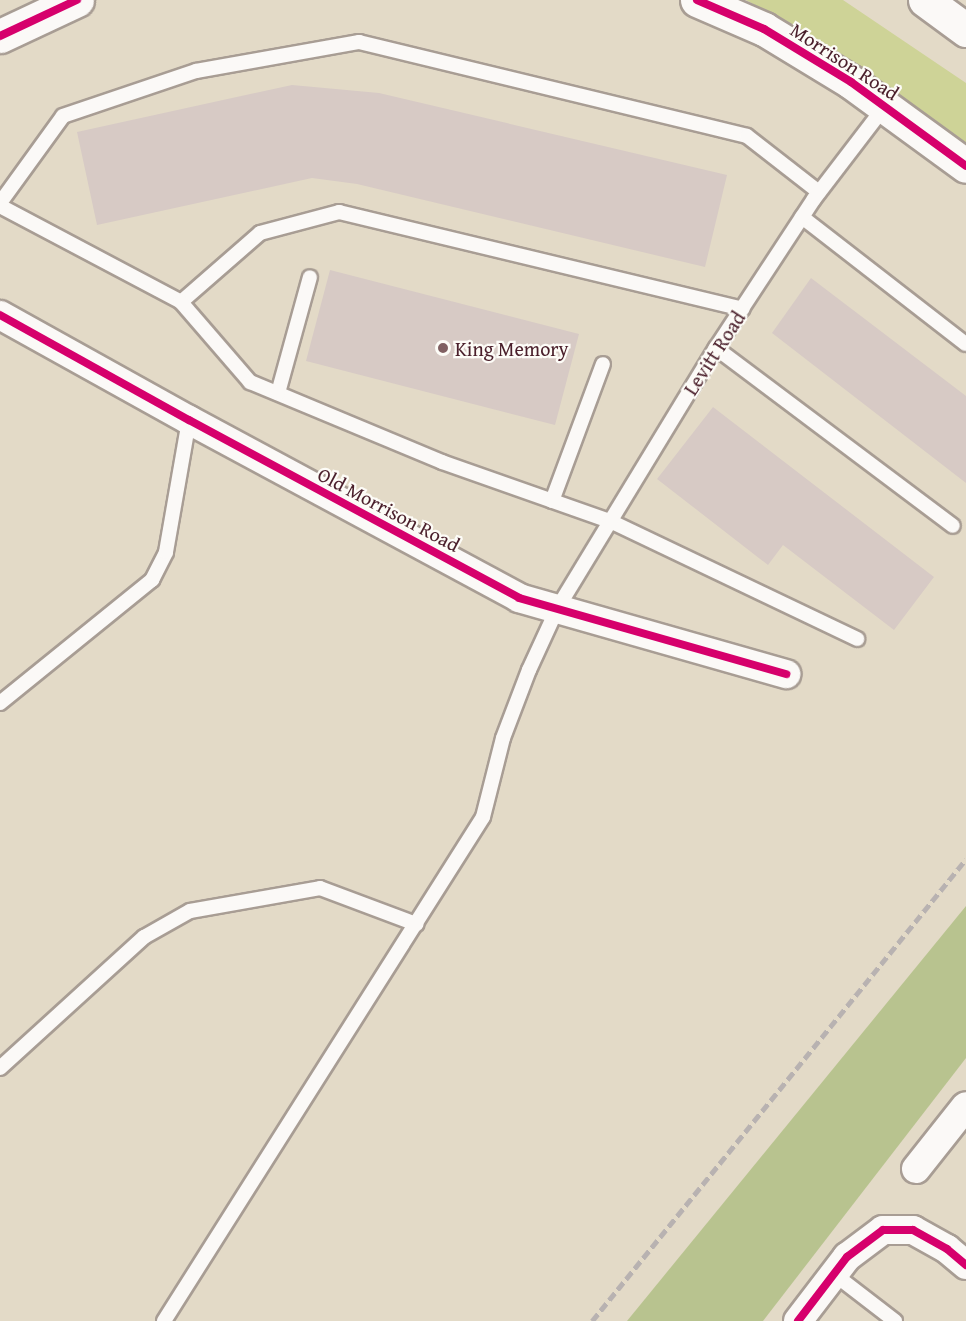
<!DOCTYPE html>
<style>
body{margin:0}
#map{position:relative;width:966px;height:1321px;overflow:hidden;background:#e3dac7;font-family:"Gentium Book Plus",serif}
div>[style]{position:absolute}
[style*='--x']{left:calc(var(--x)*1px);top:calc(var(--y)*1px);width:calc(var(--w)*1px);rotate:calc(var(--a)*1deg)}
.green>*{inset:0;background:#ced397}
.forest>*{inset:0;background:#b8c38f}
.building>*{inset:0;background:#d7cac5}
.roads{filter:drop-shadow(2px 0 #a89d94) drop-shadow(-2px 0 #a89d94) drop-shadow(0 2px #a89d94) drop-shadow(0 -2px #a89d94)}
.service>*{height:14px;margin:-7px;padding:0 7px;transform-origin:7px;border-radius:7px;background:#fbf9f7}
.minor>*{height:28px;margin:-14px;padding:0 14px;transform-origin:14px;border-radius:14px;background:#fbf9f7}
.tertiary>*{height:33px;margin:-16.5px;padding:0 16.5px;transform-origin:16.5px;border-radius:16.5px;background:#fbf9f7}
.motorway>*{height:33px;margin:-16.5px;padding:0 16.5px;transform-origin:16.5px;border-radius:16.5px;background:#fbf9f7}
.rail>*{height:4.5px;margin-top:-2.25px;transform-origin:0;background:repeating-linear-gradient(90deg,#b8b2b1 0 9px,transparent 0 13.5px)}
.cycleway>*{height:8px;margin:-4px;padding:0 4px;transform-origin:4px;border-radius:4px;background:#d6006c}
.dots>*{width:16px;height:16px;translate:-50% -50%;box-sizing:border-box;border:3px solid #fdfcf7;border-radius:50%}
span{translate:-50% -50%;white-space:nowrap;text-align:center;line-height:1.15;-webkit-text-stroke:4.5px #fdfcf7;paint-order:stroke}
.street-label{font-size:20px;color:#4a1f2b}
.poi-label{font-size:20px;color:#4a1f2b}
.left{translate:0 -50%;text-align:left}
</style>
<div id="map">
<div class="green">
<i style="clip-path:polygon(746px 0,843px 0,966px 83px,966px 143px,828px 45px)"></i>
</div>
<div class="forest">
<i style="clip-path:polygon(966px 906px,966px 1058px,763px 1321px,627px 1321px)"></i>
</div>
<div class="building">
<i style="clip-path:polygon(292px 85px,379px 93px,727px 175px,705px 267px,357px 184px,312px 178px,97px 225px,77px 132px)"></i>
<i style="clip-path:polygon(330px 270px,579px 334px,555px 425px,306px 361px)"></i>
<i style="clip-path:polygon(811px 278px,966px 396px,966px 483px,772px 333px)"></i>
<i style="clip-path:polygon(713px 407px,934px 577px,894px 630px,783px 545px,768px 565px,657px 479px)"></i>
</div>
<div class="roads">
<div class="service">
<i style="--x:0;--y:203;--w:107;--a:-54.1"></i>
<i style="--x:63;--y:116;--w:140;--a:-18.7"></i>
<i style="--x:196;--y:71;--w:166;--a:-10.1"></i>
<i style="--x:359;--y:42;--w:399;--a:13.6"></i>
<i style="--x:747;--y:136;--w:91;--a:37.9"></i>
<i style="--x:0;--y:206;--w:205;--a:27.9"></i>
<i style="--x:181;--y:302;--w:105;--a:-41.1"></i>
<i style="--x:260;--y:233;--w:82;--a:-14.9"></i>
<i style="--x:339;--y:212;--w:415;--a:13.5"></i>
<i style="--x:802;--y:217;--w:207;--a:37.8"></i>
<i style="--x:181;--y:302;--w:106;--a:49.2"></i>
<i style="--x:250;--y:382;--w:208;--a:22.6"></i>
<i style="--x:442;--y:462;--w:178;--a:19.4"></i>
<i style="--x:610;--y:521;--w:274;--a:25.5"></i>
<i style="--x:716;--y:348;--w:296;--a:36.9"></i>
<i style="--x:278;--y:393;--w:120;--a:-74.6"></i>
<i style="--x:552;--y:501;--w:146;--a:-69.6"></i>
<i style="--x:0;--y:703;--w:196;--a:-39"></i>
<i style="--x:152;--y:580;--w:31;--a:-63"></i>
<i style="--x:166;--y:552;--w:134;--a:-80.1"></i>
<i style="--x:0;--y:1068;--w:195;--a:-42.3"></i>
<i style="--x:144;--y:937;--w:53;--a:-29.5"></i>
<i style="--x:190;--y:911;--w:132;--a:-10"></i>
<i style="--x:320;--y:888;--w:103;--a:20.6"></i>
<i style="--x:834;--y:1274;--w:77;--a:37.6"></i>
<i style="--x:164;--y:1321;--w:596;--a:-57.67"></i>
<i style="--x:483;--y:817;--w:81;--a:-75.8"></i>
<i style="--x:503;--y:738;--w:73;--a:-69.1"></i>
<i style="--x:529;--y:670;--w:67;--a:-65.3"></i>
<i style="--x:557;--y:609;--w:306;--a:-58.7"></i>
<i style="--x:716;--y:348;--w:178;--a:-56.7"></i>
<i style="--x:814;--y:199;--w:117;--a:-52.6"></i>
</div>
<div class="minor">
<i style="--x:0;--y:315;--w:216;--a:29.1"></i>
<i style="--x:189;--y:420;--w:375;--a:28.3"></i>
<i style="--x:519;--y:598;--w:278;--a:15.9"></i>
<i style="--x:916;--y:1169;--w:80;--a:-51.6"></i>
<i style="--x:798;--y:1321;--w:81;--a:-52.6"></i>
<i style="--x:847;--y:1257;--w:45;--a:-36.9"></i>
<i style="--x:883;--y:1230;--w:30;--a:0"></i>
<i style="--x:913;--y:1230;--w:39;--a:29"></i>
<i style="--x:947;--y:1249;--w:25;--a:40"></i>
</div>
<div class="tertiary">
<i style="--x:697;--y:0;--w:73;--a:23.4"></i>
<i style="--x:764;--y:29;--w:102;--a:31.3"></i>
<i style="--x:851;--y:82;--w:142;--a:36.1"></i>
<i style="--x:0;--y:36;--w:85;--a:-25.1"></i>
</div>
<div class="motorway">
<i style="--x:925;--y:0;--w:51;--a:36.2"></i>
</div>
</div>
<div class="rail">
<i style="--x:592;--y:1321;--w:594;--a:-51.01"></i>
</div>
<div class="cycleway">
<i style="--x:697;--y:0;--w:73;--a:23.4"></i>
<i style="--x:764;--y:29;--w:102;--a:31.3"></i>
<i style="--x:851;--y:82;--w:142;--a:36.1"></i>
<i style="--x:0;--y:36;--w:85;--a:-25.1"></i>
<i style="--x:0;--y:315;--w:216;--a:29.1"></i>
<i style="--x:189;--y:420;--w:375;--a:28.3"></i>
<i style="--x:519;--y:598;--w:278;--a:15.9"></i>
<i style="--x:798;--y:1321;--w:81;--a:-52.6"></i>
<i style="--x:847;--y:1257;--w:45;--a:-36.9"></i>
<i style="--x:883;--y:1230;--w:30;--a:0"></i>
<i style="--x:913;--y:1230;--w:39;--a:29"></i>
<i style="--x:947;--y:1249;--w:25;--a:40"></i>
</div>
<div class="dots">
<i style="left:443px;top:348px;background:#806062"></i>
</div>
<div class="street-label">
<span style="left:845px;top:61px;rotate:33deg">Morrison Road</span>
<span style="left:714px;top:353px;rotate:-57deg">Levitt Road</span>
<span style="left:389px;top:509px;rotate:28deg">Old Morrison Road</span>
</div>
<div class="poi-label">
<span class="left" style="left:455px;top:348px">King Memory</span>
</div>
</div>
